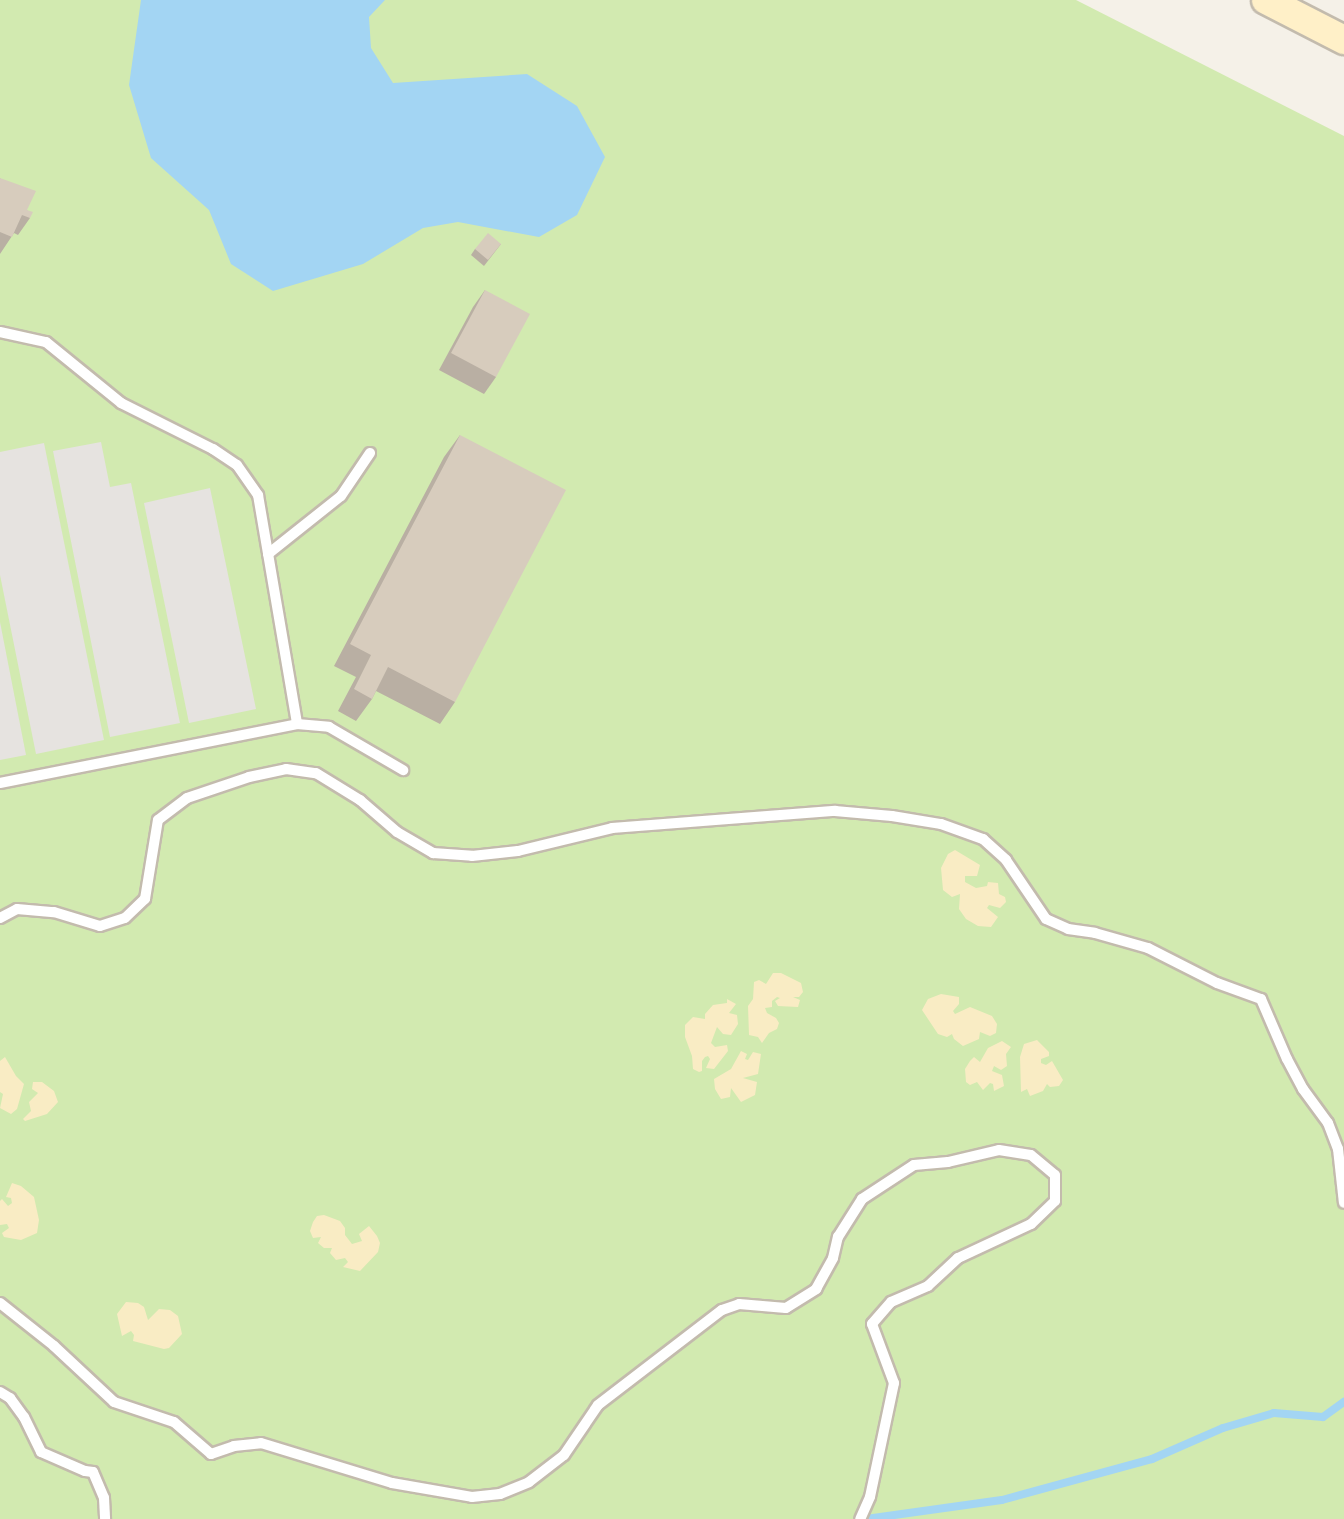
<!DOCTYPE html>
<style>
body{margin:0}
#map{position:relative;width:1344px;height:1519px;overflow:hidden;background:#f5f1e8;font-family:"PT Sans",sans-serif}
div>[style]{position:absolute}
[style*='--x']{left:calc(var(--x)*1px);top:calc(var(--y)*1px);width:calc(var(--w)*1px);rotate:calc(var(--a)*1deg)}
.green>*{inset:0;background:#d2eab0}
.sand>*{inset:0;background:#f9ecc4}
.parking>*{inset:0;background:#e6e3e0}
.water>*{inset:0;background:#a3d5f3}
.stream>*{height:8px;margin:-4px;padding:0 4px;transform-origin:4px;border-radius:4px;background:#a3d5f3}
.roads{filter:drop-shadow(2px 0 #c3bbad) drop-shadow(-2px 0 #c3bbad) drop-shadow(0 2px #c3bbad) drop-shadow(0 -2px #c3bbad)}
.lane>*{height:10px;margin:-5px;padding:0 5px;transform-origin:5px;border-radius:5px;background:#fff}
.secondary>*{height:28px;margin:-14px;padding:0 14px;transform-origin:14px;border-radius:14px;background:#fff0c8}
.wall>*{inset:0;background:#b9afa3}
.building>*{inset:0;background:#d7ccbd}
span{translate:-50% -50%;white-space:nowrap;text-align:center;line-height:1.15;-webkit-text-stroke:5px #fff;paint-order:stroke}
</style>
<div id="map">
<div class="green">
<i style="clip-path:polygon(0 0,1076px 0,1344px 136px,1344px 1519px,0 1519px)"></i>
</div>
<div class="sand">
<i style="clip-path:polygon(955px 850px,980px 865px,977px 876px,965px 876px,965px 882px,976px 888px,987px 886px,988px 882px,998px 883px,999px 894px,1005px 897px,1006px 902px,1000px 908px,989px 905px,987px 908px,998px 917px,991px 927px,978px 926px,966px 919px,959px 909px,960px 894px,952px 897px,943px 890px,941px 868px,948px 854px)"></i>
<i style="clip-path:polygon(773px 973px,781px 973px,801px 983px,803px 992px,799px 997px,793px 997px,800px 1000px,798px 1007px,778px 1006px,775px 1001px,780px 998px,777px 997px,772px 1001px,772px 1007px,765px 1008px,767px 1013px,776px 1018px,779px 1023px,777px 1029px,769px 1033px,762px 1043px,758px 1037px,749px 1035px,748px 1006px,753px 999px,754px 982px,759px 980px,766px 984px)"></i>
<i style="clip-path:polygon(941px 994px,959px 997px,959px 1004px,953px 1011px,955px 1014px,970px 1007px,992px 1016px,997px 1024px,996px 1033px,990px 1036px,980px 1032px,979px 1039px,963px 1046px,954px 1039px,952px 1034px,947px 1037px,938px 1034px,922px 1010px,928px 999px)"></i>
<i style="clip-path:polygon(727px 999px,736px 1004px,729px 1013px,737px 1015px,738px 1024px,731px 1035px,723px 1034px,717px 1027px,711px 1043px,715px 1047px,727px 1045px,728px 1051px,714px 1069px,706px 1068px,710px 1059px,708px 1056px,705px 1057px,702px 1061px,702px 1071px,699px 1072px,693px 1069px,692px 1056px,685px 1037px,685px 1025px,693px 1017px,705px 1019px,705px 1014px,713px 1005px,727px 1003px)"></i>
<i style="clip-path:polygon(1037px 1040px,1049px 1052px,1049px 1056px,1041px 1059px,1041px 1063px,1046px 1065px,1052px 1061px,1063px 1080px,1059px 1086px,1050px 1087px,1047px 1084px,1043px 1091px,1030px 1096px,1027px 1089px,1021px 1092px,1020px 1057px,1024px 1044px)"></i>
<i style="clip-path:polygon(1002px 1041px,1011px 1047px,1006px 1054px,1007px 1066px,1001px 1070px,994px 1066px,992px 1071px,1002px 1075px,1004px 1086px,994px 1091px,993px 1084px,990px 1083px,983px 1090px,977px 1082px,970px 1085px,966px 1082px,965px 1069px,970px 1061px,974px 1057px,980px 1062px,988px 1048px)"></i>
<i style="clip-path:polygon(741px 1051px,747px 1054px,745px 1059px,748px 1060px,753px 1052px,761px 1054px,758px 1074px,743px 1078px,757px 1082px,755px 1095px,741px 1102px,731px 1088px,730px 1097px,721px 1099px,715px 1089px,714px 1079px,731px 1069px)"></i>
<i style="clip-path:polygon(5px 1057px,16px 1076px,24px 1084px,17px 1109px,11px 1114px,0 1108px,3px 1094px,0 1092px,0 1061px)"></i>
<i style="clip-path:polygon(33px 1082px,42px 1082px,54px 1091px,58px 1102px,47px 1114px,25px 1121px,23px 1119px,31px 1111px,29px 1102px,38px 1093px,32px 1089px)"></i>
<i style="clip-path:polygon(12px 1183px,21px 1186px,34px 1197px,39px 1220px,37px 1233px,21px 1240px,4px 1237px,2px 1233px,9px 1228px,7px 1224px,0 1225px,0 1201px,2px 1199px,8px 1206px,12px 1203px,11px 1198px,6px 1197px)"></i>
<i style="clip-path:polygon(324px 1215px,340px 1221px,345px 1228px,345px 1235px,352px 1244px,362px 1241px,359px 1234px,369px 1226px,377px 1236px,380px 1243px,378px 1252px,360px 1271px,343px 1267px,348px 1262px,345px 1258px,336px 1260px,330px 1253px,332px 1248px,324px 1248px,318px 1243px,321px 1237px,313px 1238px,310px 1231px,313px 1222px,317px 1216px)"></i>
<i style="clip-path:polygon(126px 1302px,138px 1303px,144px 1307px,148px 1320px,159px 1309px,170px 1310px,178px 1316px,182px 1334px,169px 1348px,164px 1349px,133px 1341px,134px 1335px,131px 1331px,122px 1336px,117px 1314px)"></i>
</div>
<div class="parking">
<i style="clip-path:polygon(101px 442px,110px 487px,131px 483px,180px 723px,110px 737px,53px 451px)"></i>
<i style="clip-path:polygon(44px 443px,104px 740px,36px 754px,0 575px,0 452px)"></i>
<i style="clip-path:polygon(210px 488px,256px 709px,189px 723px,144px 503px)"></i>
<i style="clip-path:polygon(0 622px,26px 755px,0 760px)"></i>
</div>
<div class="water">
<i style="clip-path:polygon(141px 0,385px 0,369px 17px,371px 48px,393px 83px,527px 74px,577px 106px,605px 157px,577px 215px,539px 237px,458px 222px,423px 228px,363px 264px,273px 291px,231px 264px,209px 210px,151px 158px,129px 85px)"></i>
</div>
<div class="stream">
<i style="--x:866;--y:1519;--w:137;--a:-8"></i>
<i style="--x:1002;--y:1500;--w:156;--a:-15.3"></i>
<i style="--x:1152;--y:1459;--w:77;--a:-23.6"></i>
<i style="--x:1223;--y:1428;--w:53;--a:-16.4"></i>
<i style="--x:1274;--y:1413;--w:49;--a:4.7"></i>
<i style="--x:1323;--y:1417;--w:26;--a:-36"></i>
</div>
<div class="roads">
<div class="lane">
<i style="--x:0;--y:332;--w:47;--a:12.3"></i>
<i style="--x:46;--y:342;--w:97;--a:39.1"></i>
<i style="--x:121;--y:403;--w:103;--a:26.6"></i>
<i style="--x:213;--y:449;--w:29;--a:34"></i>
<i style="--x:237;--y:465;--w:37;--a:55"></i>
<i style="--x:258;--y:495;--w:232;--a:80.3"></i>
<i style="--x:268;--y:554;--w:93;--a:-38.5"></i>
<i style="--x:341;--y:496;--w:52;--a:-56"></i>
<i style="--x:0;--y:783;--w:303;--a:-11.2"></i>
<i style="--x:297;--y:724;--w:32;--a:5"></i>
<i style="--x:329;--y:727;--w:86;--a:30.2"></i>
<i style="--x:0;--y:918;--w:19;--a:-28"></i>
<i style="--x:17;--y:909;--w:37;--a:5"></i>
<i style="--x:54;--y:912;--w:48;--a:16.9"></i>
<i style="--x:100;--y:926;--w:26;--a:-18"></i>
<i style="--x:125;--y:918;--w:28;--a:-44"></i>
<i style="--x:145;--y:899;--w:80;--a:-80.7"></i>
<i style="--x:158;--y:820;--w:36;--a:-37"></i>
<i style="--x:187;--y:798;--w:65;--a:-18.7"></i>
<i style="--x:249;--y:777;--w:38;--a:-12"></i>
<i style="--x:286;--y:769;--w:30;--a:8"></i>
<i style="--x:316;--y:773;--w:52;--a:31.5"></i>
<i style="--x:360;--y:800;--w:49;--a:40.9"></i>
<i style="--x:397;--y:832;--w:42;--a:30.3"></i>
<i style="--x:433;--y:853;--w:39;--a:4"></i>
<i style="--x:472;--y:856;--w:46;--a:-6.2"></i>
<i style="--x:518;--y:851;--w:97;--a:-13.7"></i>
<i style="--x:612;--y:828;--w:224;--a:-4.4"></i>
<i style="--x:835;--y:811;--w:57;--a:5"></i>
<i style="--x:892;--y:816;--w:50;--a:9.3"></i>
<i style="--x:941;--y:824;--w:45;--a:19.7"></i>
<i style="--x:983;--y:839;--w:31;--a:42"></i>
<i style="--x:1006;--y:860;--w:71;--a:55.9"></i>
<i style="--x:1046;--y:919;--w:24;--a:24"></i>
<i style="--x:1068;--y:929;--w:27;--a:8"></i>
<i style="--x:1095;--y:933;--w:55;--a:15.8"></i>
<i style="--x:1148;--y:948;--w:77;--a:26.9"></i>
<i style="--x:1217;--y:983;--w:47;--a:20"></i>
<i style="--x:1261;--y:999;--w:65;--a:66.6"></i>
<i style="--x:1287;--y:1059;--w:34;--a:62"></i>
<i style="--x:1303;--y:1089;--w:42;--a:53.7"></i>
<i style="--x:1328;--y:1123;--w:28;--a:69"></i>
<i style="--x:1338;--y:1149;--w:54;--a:83.7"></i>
<i style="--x:0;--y:1303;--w:69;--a:38.5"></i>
<i style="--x:54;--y:1346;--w:82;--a:43"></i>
<i style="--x:114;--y:1402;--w:63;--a:18.4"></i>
<i style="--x:174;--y:1422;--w:49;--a:40.9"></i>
<i style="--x:211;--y:1454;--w:24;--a:-19"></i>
<i style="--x:234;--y:1446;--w:27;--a:-6"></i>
<i style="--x:261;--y:1443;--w:137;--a:17"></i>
<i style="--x:392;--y:1483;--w:81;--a:9.9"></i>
<i style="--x:472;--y:1497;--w:28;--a:-6"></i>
<i style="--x:500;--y:1494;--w:31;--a:-22"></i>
<i style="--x:529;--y:1482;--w:44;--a:-37.6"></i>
<i style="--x:564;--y:1455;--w:60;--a:-55.8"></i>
<i style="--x:598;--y:1405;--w:156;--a:-37.5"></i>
<i style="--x:722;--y:1310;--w:18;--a:-19"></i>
<i style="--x:739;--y:1304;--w:47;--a:4.9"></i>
<i style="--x:786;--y:1308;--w:36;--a:-32"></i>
<i style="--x:816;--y:1289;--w:35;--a:-61"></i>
<i style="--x:833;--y:1258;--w:22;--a:-77"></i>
<i style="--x:838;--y:1237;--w:45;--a:-57.7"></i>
<i style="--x:862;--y:1199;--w:62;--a:-33.2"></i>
<i style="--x:914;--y:1165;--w:34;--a:-5"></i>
<i style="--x:948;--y:1162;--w:52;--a:-13.2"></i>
<i style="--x:999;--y:1150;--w:32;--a:9"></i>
<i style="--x:1031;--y:1155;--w:31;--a:40"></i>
<i style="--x:1055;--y:1175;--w:26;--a:90"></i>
<i style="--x:1055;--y:1201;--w:33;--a:136"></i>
<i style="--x:1031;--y:1224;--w:81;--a:155"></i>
<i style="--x:958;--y:1258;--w:41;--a:137"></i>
<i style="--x:928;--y:1286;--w:40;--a:156.6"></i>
<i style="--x:891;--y:1302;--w:29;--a:131"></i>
<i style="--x:872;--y:1324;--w:63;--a:69.6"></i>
<i style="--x:894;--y:1383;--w:116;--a:101.9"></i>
<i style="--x:870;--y:1497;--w:24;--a:114"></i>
<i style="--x:0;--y:1392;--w:12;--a:31"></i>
<i style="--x:10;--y:1398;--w:24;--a:54"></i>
<i style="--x:24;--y:1417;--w:39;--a:64"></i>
<i style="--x:41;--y:1452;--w:48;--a:23.4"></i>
<i style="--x:85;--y:1471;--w:8;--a:7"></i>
<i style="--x:93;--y:1472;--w:28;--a:67"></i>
<i style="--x:104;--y:1498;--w:21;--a:87"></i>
</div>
<div class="secondary">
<i style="--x:1266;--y:0;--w:88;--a:27.1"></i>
</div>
</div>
<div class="wall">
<i style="clip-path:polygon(0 178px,27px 210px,30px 218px,18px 235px,14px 233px,0 254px)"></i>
<i style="clip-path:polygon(501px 244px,484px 266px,471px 255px,475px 249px)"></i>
<i style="clip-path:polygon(485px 290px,496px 377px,484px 394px,439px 370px,473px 307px)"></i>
<i style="clip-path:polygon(460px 435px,455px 702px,440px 724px,376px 691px,372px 699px,356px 721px,338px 711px,356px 677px,334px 666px,444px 457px)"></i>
</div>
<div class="building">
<i style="clip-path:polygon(0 178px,36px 191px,27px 210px,33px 212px,30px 218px,22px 215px,12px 237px,0 232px)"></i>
<i style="clip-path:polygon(488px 233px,501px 244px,488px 260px,475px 249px)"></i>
<i style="clip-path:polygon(485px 290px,530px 314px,496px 377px,451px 353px)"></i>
<i style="clip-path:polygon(460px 435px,566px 490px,455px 702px,388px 667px,372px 699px,354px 689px,371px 655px,350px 644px)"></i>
</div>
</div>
